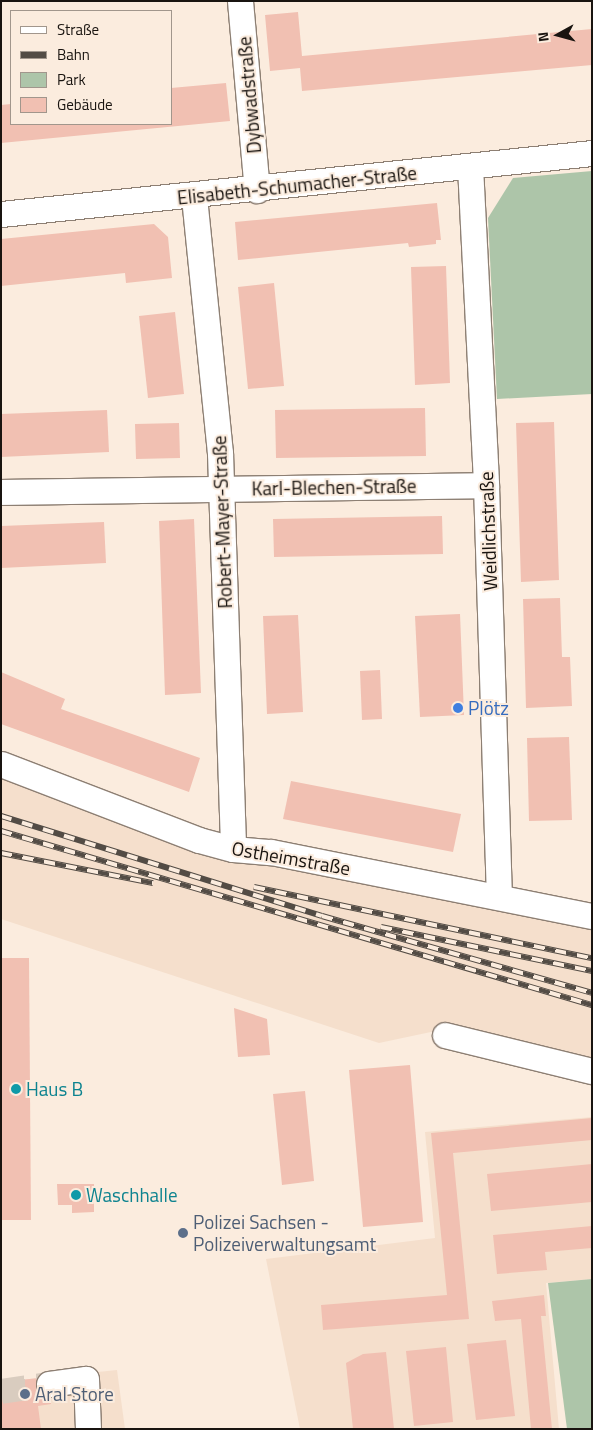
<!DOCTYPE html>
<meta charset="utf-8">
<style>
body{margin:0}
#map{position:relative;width:593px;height:1430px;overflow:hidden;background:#fbecde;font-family:"Titillium Web",sans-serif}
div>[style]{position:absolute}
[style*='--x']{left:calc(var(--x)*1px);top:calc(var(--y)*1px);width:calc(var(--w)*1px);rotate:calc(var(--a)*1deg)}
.built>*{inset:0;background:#f5dfcc}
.green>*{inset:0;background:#adc5a9}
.building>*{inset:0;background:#f1c0b2}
.minor-tunnel>*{height:25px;margin-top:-12.5px;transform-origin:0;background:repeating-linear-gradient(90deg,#d9ccbf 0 25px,transparent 0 37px)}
.roads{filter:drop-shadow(1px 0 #8d7f73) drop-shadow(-1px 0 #8d7f73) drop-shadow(0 1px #8d7f73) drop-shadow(0 -1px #8d7f73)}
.minor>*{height:25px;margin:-12.5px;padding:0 12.5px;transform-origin:12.5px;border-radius:12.5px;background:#fff}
.rail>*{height:5.5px;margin-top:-2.75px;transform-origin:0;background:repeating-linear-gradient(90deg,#fbecde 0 11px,#534c45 0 22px);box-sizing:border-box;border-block:1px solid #534c45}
.dots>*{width:14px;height:14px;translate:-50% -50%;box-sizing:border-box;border:2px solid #fbecde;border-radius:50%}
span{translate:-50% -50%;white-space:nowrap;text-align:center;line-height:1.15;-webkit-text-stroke:4px #fbecde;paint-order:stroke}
.street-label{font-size:19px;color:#191410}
.shop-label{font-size:19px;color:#366cbe}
.left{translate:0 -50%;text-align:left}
.culture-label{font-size:19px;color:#0d838f}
.service-label{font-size:19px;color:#4e5e75}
.frame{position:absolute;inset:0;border:2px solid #191410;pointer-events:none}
.legend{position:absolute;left:10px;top:10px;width:162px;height:115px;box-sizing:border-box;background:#fbecde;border:1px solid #a1968c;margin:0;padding:6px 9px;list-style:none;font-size:15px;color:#191410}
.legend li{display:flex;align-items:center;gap:10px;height:25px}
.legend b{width:25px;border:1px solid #a1968c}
.north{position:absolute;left:533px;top:10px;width:50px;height:50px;-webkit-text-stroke:4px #fbecde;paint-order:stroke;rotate:263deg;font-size:14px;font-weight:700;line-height:20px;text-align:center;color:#191410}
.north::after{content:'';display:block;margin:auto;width:18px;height:22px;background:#191410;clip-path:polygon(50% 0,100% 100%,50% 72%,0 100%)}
</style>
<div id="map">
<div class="built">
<i style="clip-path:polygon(1px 778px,185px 847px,226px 858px,592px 928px,592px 1064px,445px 1029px,379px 1043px,1px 919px)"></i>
<i style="clip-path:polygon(592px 1117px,592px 1279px,546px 1283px,559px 1429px,300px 1429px,266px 1259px,435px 1238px,425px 1132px)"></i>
<i style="clip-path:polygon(117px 1370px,125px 1429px,1px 1429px,1px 1382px)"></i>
</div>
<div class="green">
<i style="clip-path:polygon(592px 171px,592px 394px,497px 399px,488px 218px,513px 178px)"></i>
<i style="clip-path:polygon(592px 1279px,592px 1429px,567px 1429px,548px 1283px)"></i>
</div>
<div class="building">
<i style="clip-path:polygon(298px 12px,302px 56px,592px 29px,592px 65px,302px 91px,300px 68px,270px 71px,265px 15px)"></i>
<i style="clip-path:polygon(226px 83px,230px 121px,1px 143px,1px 105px,11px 104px,11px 124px,171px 124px,171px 88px)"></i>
<i style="clip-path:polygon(437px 203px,441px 240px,436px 240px,436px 244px,409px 247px,408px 243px,238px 260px,235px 222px)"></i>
<i style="clip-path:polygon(154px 224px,168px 237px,172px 278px,126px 283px,125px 273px,1px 286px,1px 239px)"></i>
<i style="clip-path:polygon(446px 266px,450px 383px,415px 385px,411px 267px)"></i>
<i style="clip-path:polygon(274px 283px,284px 386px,248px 389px,238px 287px)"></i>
<i style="clip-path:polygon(175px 312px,184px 394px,148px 398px,139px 316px)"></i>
<i style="clip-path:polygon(425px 408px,426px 456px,276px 458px,275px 410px)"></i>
<i style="clip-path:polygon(107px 410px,109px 452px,1px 457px,1px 414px)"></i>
<i style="clip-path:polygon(554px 422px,559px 580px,521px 582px,516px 423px)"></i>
<i style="clip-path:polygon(179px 423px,180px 458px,136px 459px,135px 424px)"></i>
<i style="clip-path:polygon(442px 516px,443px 554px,274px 557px,273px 519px)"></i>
<i style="clip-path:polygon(194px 519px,201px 693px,165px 695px,159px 521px)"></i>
<i style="clip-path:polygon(104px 522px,106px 563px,1px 568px,1px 526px)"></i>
<i style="clip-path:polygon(560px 598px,562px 657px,570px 657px,572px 706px,526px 708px,523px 599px)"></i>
<i style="clip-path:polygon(460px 614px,464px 715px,420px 717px,415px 616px)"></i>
<i style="clip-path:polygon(298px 615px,303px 712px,267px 714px,263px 616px)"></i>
<i style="clip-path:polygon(380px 670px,382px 719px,362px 720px,360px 671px)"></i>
<i style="clip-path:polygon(1px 672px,65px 699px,61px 709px,200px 758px,189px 792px,1px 724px)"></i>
<i style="clip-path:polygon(569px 737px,572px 820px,529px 821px,527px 738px)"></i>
<i style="clip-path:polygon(291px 781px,461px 814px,453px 852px,283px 819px)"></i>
<i style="clip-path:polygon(1px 958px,29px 958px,31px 1220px,1px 1220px)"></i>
<i style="clip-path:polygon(234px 1008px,267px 1019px,270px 1055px,238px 1057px)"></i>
<i style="clip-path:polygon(410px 1065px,423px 1222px,363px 1227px,349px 1070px)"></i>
<i style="clip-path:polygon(305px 1091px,314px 1181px,282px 1185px,273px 1094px)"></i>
<i style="clip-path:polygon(592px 1118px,592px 1140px,453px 1153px,469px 1319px,323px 1330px,321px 1305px,447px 1295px,431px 1133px)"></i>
<i style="clip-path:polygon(592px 1164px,592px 1202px,491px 1211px,487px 1174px)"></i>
<i style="clip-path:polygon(57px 1184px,94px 1184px,94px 1212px,72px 1213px,72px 1205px,58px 1205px)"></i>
<i style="clip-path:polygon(592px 1226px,592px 1248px,545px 1252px,547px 1270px,497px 1274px,493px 1235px)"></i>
<i style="clip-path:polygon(544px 1295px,546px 1316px,541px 1316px,552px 1429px,531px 1429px,521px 1319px,495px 1321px,492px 1301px)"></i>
<i style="clip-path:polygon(506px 1340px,515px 1416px,476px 1420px,467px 1344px)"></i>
<i style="clip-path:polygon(446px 1347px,453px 1422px,414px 1426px,406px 1351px)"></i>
<i style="clip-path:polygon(386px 1352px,394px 1429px,353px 1429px,346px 1363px,363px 1354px)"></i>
<i style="clip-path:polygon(48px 1377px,51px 1404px,38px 1406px,41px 1429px,1px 1429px,1px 1382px)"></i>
</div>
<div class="minor-tunnel">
<i style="--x:1;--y:1391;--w:49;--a:-8.3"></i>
</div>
<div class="roads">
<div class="minor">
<i style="--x:240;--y:1;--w:190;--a:84.9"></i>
<i style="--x:470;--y:166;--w:319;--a:87.1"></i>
<i style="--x:486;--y:485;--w:412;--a:88.2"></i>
<i style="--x:194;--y:197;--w:257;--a:84.2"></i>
<i style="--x:220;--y:453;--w:396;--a:88.1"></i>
<i style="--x:1;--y:214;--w:594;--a:-5.89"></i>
<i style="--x:1;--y:492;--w:485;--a:-0.8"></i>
<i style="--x:1;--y:764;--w:212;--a:21"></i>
<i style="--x:199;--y:840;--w:35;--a:15"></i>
<i style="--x:233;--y:849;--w:38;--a:5"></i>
<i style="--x:271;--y:852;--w:327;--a:11.3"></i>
<i style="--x:445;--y:1035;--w:151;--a:13.8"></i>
<i style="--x:49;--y:1384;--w:37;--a:-8"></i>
<i style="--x:86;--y:1379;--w:50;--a:87.7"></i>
</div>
</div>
<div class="rail">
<i style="--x:1;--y:816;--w:336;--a:17.3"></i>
<i style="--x:322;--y:916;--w:281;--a:15.9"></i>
<i style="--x:1;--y:831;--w:616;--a:16.41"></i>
<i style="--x:1;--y:853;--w:155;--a:11.2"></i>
<i style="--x:254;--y:887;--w:345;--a:11.9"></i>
<i style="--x:381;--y:927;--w:216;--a:11.8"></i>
</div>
<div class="dots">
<i style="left:458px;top:708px;background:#3f7fe0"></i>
<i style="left:16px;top:1089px;background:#0f9aa8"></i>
<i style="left:76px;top:1195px;background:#0f9aa8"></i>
<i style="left:183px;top:1233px;background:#5c6f8a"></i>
<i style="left:25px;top:1394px;background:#5c6f8a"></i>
</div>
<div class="street-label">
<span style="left:249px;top:95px;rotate:-95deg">Dybwadstraße</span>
<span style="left:297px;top:185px;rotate:-6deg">Elisabeth-Schumacher-Straße</span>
<span style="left:334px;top:487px;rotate:-1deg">Karl-Blechen-Straße</span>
<span style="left:222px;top:522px;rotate:-92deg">Robert-Mayer-Straße</span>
<span style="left:488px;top:531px;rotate:-92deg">Weidlichstraße</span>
<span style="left:291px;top:858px;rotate:10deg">Ostheimstraße</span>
</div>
<div class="shop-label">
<span class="left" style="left:468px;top:708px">Plötz</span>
</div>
<div class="culture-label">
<span class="left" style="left:26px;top:1089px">Haus B</span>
<span class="left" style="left:86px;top:1195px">Waschhalle</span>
</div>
<div class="service-label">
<span class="left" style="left:193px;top:1233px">Polizei Sachsen -<br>Polizeiverwaltungsamt</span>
<span class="left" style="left:35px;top:1394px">Aral Store</span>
</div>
<div class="frame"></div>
<ul class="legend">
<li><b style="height:6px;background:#fff"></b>Straße</li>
<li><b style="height:6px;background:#534c45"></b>Bahn</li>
<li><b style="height:14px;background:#adc5a9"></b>Park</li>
<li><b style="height:14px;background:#f1c0b2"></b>Gebäude</li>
</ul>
<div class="north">N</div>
</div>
